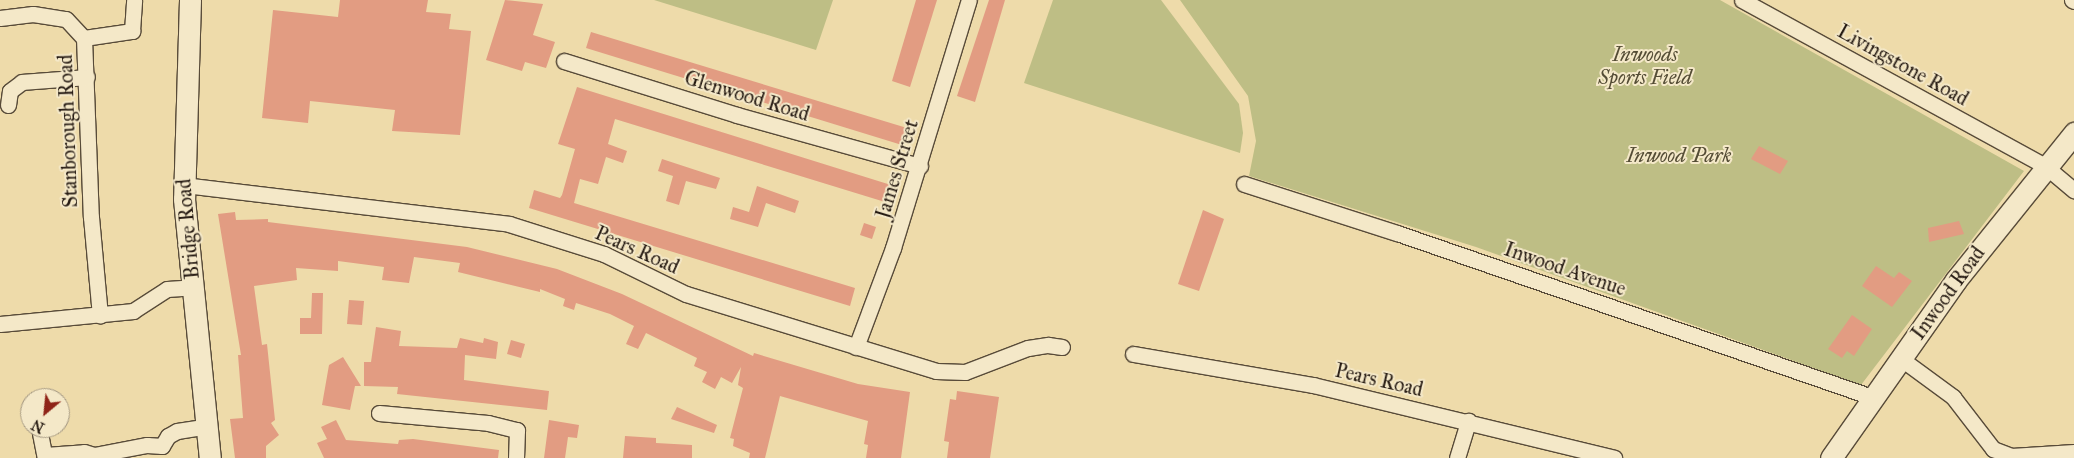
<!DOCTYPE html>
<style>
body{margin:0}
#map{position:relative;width:2074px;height:458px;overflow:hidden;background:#eedbaa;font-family:"IM FELL Great Primer",serif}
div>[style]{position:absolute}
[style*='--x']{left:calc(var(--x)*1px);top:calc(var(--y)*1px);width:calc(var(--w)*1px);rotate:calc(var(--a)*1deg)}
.green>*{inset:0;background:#bebe85}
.building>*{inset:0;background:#e29c82}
.roads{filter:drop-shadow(1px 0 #584b39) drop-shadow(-1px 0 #584b39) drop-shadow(0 1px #584b39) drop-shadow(0 -1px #584b39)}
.street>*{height:15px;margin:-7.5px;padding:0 7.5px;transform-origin:7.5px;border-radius:7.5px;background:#f4e8c8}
.secondary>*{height:21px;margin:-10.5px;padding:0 10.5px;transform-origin:10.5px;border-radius:10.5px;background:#f4e8c8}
span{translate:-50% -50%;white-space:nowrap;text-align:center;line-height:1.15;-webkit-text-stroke:4px #f4e8c8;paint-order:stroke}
.park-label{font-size:20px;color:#544c35;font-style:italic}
.street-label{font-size:20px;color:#261b13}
.north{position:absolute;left:20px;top:388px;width:50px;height:50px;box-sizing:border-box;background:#f4e8c8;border:1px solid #a29680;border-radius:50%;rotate:208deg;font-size:14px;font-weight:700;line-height:20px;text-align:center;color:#261b13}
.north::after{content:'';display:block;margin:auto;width:18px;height:22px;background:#8f2418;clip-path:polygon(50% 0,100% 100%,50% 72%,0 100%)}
</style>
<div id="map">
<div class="green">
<i style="clip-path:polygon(654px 0,833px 0,816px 50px)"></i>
<i style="clip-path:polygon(1053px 0,1161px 0,1239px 104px,1243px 133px,1240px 153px,1024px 83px)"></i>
<i style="clip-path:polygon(1180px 0,1720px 0,2024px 171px,1861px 385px,1476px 247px,1249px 176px,1256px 141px,1248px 96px)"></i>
</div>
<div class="building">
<i style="clip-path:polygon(340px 0,428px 0,426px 12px,451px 14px,449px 29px,471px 31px,460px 135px,392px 131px,395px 110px,310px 101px,308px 123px,262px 118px,273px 10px,338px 17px)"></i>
<i style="clip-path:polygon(505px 0,543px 4px,533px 35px,555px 42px,546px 68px,525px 62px,522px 71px,486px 60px)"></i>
<i style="clip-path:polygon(916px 0,937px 0,910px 87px,892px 81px)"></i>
<i style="clip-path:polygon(989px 0,1005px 0,975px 102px,957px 96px)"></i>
<i style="clip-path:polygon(591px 32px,907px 128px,902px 145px,586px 48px)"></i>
<i style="clip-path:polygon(577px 87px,891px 185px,885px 202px,615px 119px,608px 144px,627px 151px,623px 163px,606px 157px,598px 184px,580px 179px,574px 203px,855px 288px,850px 306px,529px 208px,534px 190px,560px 198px,562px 195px,575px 149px,558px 144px)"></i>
<i style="clip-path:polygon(1759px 146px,1788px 161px,1780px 174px,1751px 159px)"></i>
<i style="clip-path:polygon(662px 159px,720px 178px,716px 189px,686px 181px,679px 205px,666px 201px,673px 176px,658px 171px)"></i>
<i style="clip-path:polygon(757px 186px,799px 201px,795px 213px,766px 203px,758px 227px,730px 219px,733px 207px,749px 212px)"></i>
<i style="clip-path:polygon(1203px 210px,1224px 219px,1199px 291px,1178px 284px)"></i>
<i style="clip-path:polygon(235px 212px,236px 220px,268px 219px,268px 222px,467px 247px,557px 269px,622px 294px,753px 356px,754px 353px,858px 384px,910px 392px,901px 458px,866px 458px,868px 445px,864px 444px,868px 421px,780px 396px,765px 458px,749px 458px,750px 453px,733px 446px,734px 439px,730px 438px,743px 388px,738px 385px,741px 367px,732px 383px,721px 377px,715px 389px,702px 382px,707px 372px,694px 366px,697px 358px,646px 333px,638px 349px,626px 344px,634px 326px,610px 314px,576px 303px,574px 310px,563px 306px,565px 299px,540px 289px,540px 292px,458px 272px,460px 263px,414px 257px,409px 283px,382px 280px,384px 267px,338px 261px,338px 271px,296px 268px,297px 280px,254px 286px,262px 345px,267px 344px,275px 420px,271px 423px,279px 435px,266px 446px,266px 458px,235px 458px,230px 419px,243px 418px,238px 355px,241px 355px,218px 214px)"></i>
<i style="clip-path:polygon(1959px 221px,1964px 234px,1929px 242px,1928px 228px)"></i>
<i style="clip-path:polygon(864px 223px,876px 227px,872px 239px,860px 235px)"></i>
<i style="clip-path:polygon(1876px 266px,1894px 278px,1899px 272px,1912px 281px,1892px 307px,1862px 286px)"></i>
<i style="clip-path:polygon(312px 293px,323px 293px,322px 334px,300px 334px,300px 318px,311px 318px)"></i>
<i style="clip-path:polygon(349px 300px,364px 301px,362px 325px,347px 324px)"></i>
<i style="clip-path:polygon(1852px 315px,1872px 329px,1854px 356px,1847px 351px,1842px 358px,1828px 349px)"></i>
<i style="clip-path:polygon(376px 327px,401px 331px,399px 346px,457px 348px,460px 338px,483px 343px,484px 338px,498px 342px,496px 359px,465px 355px,464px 380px,549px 391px,547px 410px,397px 394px,398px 387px,364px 386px,364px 362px,371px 362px)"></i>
<i style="clip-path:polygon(511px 340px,525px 344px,521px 358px,507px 354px)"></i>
<i style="clip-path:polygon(343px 357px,361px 386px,355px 386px,350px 410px,322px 405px,329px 365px)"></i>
<i style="clip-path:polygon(957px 391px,999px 397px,990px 458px,947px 458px,949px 442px,944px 441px,950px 399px,956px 400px)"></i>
<i style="clip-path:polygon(677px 407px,717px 425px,714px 433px,671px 419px)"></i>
<i style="clip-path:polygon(336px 420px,346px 440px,398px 444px,399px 440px,413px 439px,499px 450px,498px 458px,324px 458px,317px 443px,327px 439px,321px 427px)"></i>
<i style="clip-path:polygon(549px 420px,579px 425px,577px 438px,568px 437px,565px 458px,544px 458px)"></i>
<i style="clip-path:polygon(625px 436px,656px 438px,656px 443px,692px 445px,692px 458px,623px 458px)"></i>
</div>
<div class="roads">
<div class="street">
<i style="--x:1742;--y:0;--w:345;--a:28.7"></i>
<i style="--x:2045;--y:166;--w:38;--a:40"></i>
<i style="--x:2072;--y:0;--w:2;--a:27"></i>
<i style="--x:0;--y:18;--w:33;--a:-7"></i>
<i style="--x:33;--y:14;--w:33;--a:9"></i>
<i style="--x:66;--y:19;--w:26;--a:47"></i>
<i style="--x:84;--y:38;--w:179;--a:87.8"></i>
<i style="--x:91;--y:217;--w:99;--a:84.8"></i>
<i style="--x:84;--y:38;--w:49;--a:-8.3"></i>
<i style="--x:132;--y:31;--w:31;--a:-86"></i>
<i style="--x:564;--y:61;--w:181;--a:17.3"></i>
<i style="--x:737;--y:115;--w:190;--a:15.6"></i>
<i style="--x:8;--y:105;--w:14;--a:-82"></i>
<i style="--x:10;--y:91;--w:15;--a:-37"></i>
<i style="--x:22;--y:82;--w:65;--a:-4.4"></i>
<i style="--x:1244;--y:184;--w:161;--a:17.8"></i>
<i style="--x:1397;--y:233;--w:503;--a:19.05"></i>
<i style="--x:184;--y:185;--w:327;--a:6.8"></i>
<i style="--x:509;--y:224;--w:100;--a:17.5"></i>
<i style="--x:604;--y:254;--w:91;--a:26"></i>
<i style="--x:686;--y:294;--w:262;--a:17.1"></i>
<i style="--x:936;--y:371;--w:29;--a:2"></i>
<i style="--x:965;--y:372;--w:67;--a:-20.9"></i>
<i style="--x:1028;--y:348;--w:20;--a:-9"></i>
<i style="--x:1048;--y:345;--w:14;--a:8"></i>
<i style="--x:0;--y:324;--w:134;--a:-5.6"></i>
<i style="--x:133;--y:311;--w:40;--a:-32.9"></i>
<i style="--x:167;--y:289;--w:26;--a:-4"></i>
<i style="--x:856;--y:347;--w:106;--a:-69.5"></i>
<i style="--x:893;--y:248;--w:259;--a:-73"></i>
<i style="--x:1133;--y:354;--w:183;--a:9.8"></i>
<i style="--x:1313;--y:385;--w:310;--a:13.6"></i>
<i style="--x:1900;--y:358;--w:66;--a:36.3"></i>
<i style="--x:1953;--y:397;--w:66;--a:52.4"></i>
<i style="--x:1993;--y:449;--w:19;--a:21"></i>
<i style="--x:2011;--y:456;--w:63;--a:-3.6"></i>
<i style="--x:379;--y:413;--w:109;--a:5.2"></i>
<i style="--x:488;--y:423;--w:30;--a:14"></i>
<i style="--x:517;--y:430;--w:28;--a:92"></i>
<i style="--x:39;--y:428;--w:31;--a:79"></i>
<i style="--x:45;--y:455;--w:39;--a:-4"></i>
<i style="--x:84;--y:452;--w:10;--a:17"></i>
<i style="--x:94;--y:455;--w:54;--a:-10.7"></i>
<i style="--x:147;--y:445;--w:15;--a:4"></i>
<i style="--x:162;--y:446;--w:12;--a:-59"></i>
<i style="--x:168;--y:436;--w:10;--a:-29"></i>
<i style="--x:177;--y:431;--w:30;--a:-9"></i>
<i style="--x:1457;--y:458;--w:39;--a:-73"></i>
</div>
<div class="secondary">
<i style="--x:190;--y:0;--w:199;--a:91.7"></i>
<i style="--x:184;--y:199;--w:260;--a:84.3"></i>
<i style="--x:1831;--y:458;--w:218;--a:-54.9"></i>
<i style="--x:1956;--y:280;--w:189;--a:-51.2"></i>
</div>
</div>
<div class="park-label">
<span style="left:1645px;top:66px">Inwoods<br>Sports Field</span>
<span style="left:1679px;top:155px">Inwood Park</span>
</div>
<div class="street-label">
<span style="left:1903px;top:65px;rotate:29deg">Livingstone Road</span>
<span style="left:747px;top:96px;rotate:17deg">Glenwood Road</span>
<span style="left:68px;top:131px;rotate:-92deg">Stanborough Road</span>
<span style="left:897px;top:169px;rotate:-73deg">James Street</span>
<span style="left:188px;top:229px;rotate:-95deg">Bridge Road</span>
<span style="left:637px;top:250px;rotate:24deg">Pears Road</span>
<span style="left:1565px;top:269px;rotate:19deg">Inwood Avenue</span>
<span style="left:1948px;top:293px;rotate:-54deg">Inwood Road</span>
<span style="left:1379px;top:380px;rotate:13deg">Pears Road</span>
</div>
<div class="north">N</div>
</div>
